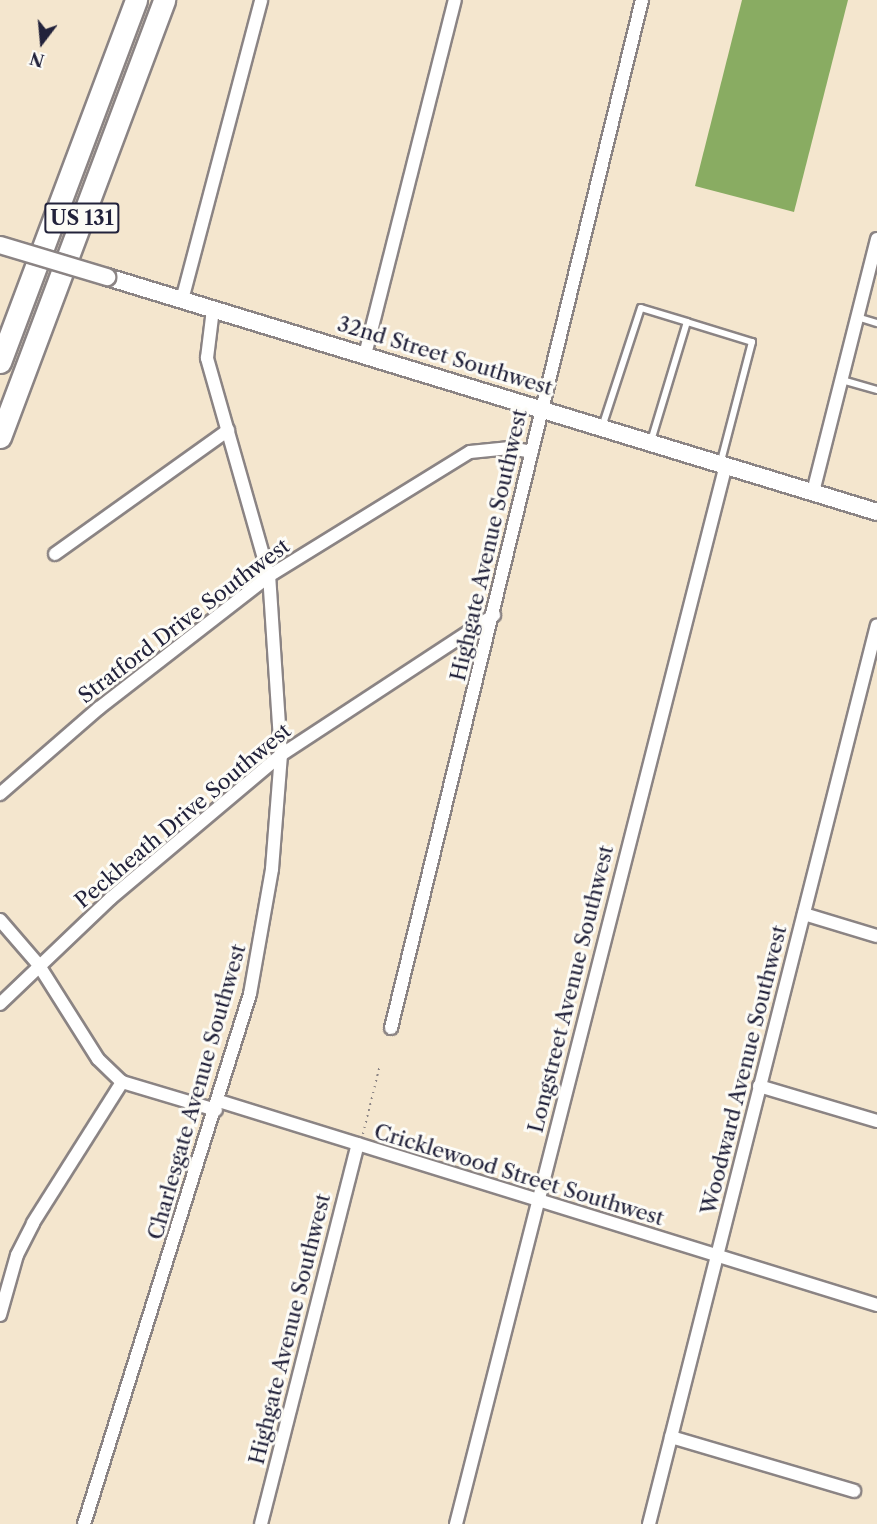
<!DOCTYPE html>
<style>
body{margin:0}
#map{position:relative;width:877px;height:1524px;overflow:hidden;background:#f4e6ce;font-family:"Libre Caslon Text",serif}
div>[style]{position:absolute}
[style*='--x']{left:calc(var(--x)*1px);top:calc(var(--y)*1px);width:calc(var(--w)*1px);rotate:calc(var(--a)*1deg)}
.forest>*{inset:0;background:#89ac62}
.path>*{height:2px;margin-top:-1px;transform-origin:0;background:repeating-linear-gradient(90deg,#8b8484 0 1.5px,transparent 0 6px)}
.roads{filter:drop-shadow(2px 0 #8b8484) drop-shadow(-2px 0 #8b8484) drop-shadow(0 2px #8b8484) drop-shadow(0 -2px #8b8484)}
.lane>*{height:6px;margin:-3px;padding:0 3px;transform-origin:3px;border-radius:3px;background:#fff}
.street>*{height:12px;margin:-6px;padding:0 6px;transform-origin:6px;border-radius:6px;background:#fff}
.secondary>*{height:16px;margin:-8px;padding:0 8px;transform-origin:8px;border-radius:8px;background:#fff}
.highway>*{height:21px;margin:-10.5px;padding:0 10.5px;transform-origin:10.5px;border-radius:10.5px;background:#fff}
.bridges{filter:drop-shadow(2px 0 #8b8484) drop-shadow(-2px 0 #8b8484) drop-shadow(0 2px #8b8484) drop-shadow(0 -2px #8b8484)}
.secondary-bridge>*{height:16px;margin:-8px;padding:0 8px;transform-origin:8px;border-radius:8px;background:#fff}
span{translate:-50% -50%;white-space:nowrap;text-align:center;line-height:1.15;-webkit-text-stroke:6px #fdfcf7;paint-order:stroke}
.shield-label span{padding:2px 4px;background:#fdfcf7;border:2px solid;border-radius:4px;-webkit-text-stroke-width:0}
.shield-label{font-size:20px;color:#22223b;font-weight:700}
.street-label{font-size:21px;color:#22223b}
.north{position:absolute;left:12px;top:12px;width:60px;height:60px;-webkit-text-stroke:4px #fdfcf7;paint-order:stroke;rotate:196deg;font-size:16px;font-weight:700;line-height:24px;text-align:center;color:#22223b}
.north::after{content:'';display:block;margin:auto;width:21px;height:27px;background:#22223b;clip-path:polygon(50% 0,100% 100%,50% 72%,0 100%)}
</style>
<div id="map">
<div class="forest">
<i style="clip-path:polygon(742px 0,848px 0,794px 212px,695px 186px)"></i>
</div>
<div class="path">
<i style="--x:363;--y:1134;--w:71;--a:-76.2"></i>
</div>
<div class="roads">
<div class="lane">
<i style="--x:857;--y:317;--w:21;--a:17"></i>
<i style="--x:842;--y:380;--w:36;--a:16"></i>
<i style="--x:602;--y:427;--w:125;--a:-71.9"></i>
<i style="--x:641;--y:308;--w:48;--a:16.9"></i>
<i style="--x:651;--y:441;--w:124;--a:-73.2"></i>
<i style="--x:687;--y:322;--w:68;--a:17.1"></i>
<i style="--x:752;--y:342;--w:123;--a:104.6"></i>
</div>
<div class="street">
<i style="--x:182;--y:300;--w:310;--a:-75.2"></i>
<i style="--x:365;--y:355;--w:366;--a:-75.8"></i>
<i style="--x:813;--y:492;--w:261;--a:-75.8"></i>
<i style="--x:55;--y:554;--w:213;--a:-35.6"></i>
<i style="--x:0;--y:794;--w:131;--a:-41"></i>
<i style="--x:99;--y:708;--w:215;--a:-37.8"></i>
<i style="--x:269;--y:576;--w:236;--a:-31.7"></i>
<i style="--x:470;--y:452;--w:40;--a:-5.7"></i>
<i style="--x:510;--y:448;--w:22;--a:10"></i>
<i style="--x:804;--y:914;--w:76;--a:16.8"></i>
<i style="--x:0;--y:920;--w:58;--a:49.2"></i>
<i style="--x:38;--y:964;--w:112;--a:57.7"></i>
<i style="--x:98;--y:1059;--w:33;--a:44"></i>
<i style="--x:122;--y:1082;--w:98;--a:16.6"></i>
<i style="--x:0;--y:1004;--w:153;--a:-43.7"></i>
<i style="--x:111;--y:898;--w:222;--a:-40.1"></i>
<i style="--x:281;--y:755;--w:255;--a:-33.3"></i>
<i style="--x:391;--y:1028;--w:1058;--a:-76.28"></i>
<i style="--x:759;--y:1086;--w:123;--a:16.5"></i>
<i style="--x:219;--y:1101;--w:689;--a:17.23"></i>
<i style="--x:0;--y:1315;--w:62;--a:-74.2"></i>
<i style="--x:17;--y:1255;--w:36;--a:-63"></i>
<i style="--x:33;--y:1223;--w:167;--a:-57.7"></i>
<i style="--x:671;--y:1437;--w:191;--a:16.4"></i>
<i style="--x:84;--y:1524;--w:555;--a:-72.61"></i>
<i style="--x:250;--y:994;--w:127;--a:-80"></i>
<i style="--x:272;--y:869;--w:114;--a:-85.5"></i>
<i style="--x:281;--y:755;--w:179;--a:-93.8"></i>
<i style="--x:269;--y:576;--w:227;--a:-105.9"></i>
<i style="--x:207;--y:358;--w:49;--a:-83"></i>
<i style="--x:261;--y:1524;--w:392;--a:-75.7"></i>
<i style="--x:456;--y:1524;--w:1093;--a:-75.7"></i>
<i style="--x:649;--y:1524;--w:927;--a:-75.77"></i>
</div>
<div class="secondary">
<i style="--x:107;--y:277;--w:805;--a:16.97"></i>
</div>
<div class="highway">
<i style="--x:0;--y:362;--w:387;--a:-69.4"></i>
<i style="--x:0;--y:437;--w:467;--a:-69.4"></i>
</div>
</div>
<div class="bridges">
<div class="secondary-bridge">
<i style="--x:0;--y:245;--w:112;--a:16.7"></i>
</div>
</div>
<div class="shield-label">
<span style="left:82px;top:218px">US 131</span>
</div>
<div class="street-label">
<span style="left:445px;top:356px;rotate:17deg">32nd Street Southwest</span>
<span style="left:489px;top:545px;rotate:-77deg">Highgate Avenue Southwest</span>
<span style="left:184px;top:621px;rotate:-37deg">Stratford Drive Southwest</span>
<span style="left:183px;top:816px;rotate:-40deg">Peckheath Drive Southwest</span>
<span style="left:571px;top:989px;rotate:-76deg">Longstreet Avenue Southwest</span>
<span style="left:744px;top:1070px;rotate:-76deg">Woodward Avenue Southwest</span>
<span style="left:197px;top:1092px;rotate:-74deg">Charlesgate Avenue Southwest</span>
<span style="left:519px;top:1175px;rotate:17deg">Cricklewood Street Southwest</span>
<span style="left:290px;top:1329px;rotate:-76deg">Highgate Avenue Southwest</span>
</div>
<div class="north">N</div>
</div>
